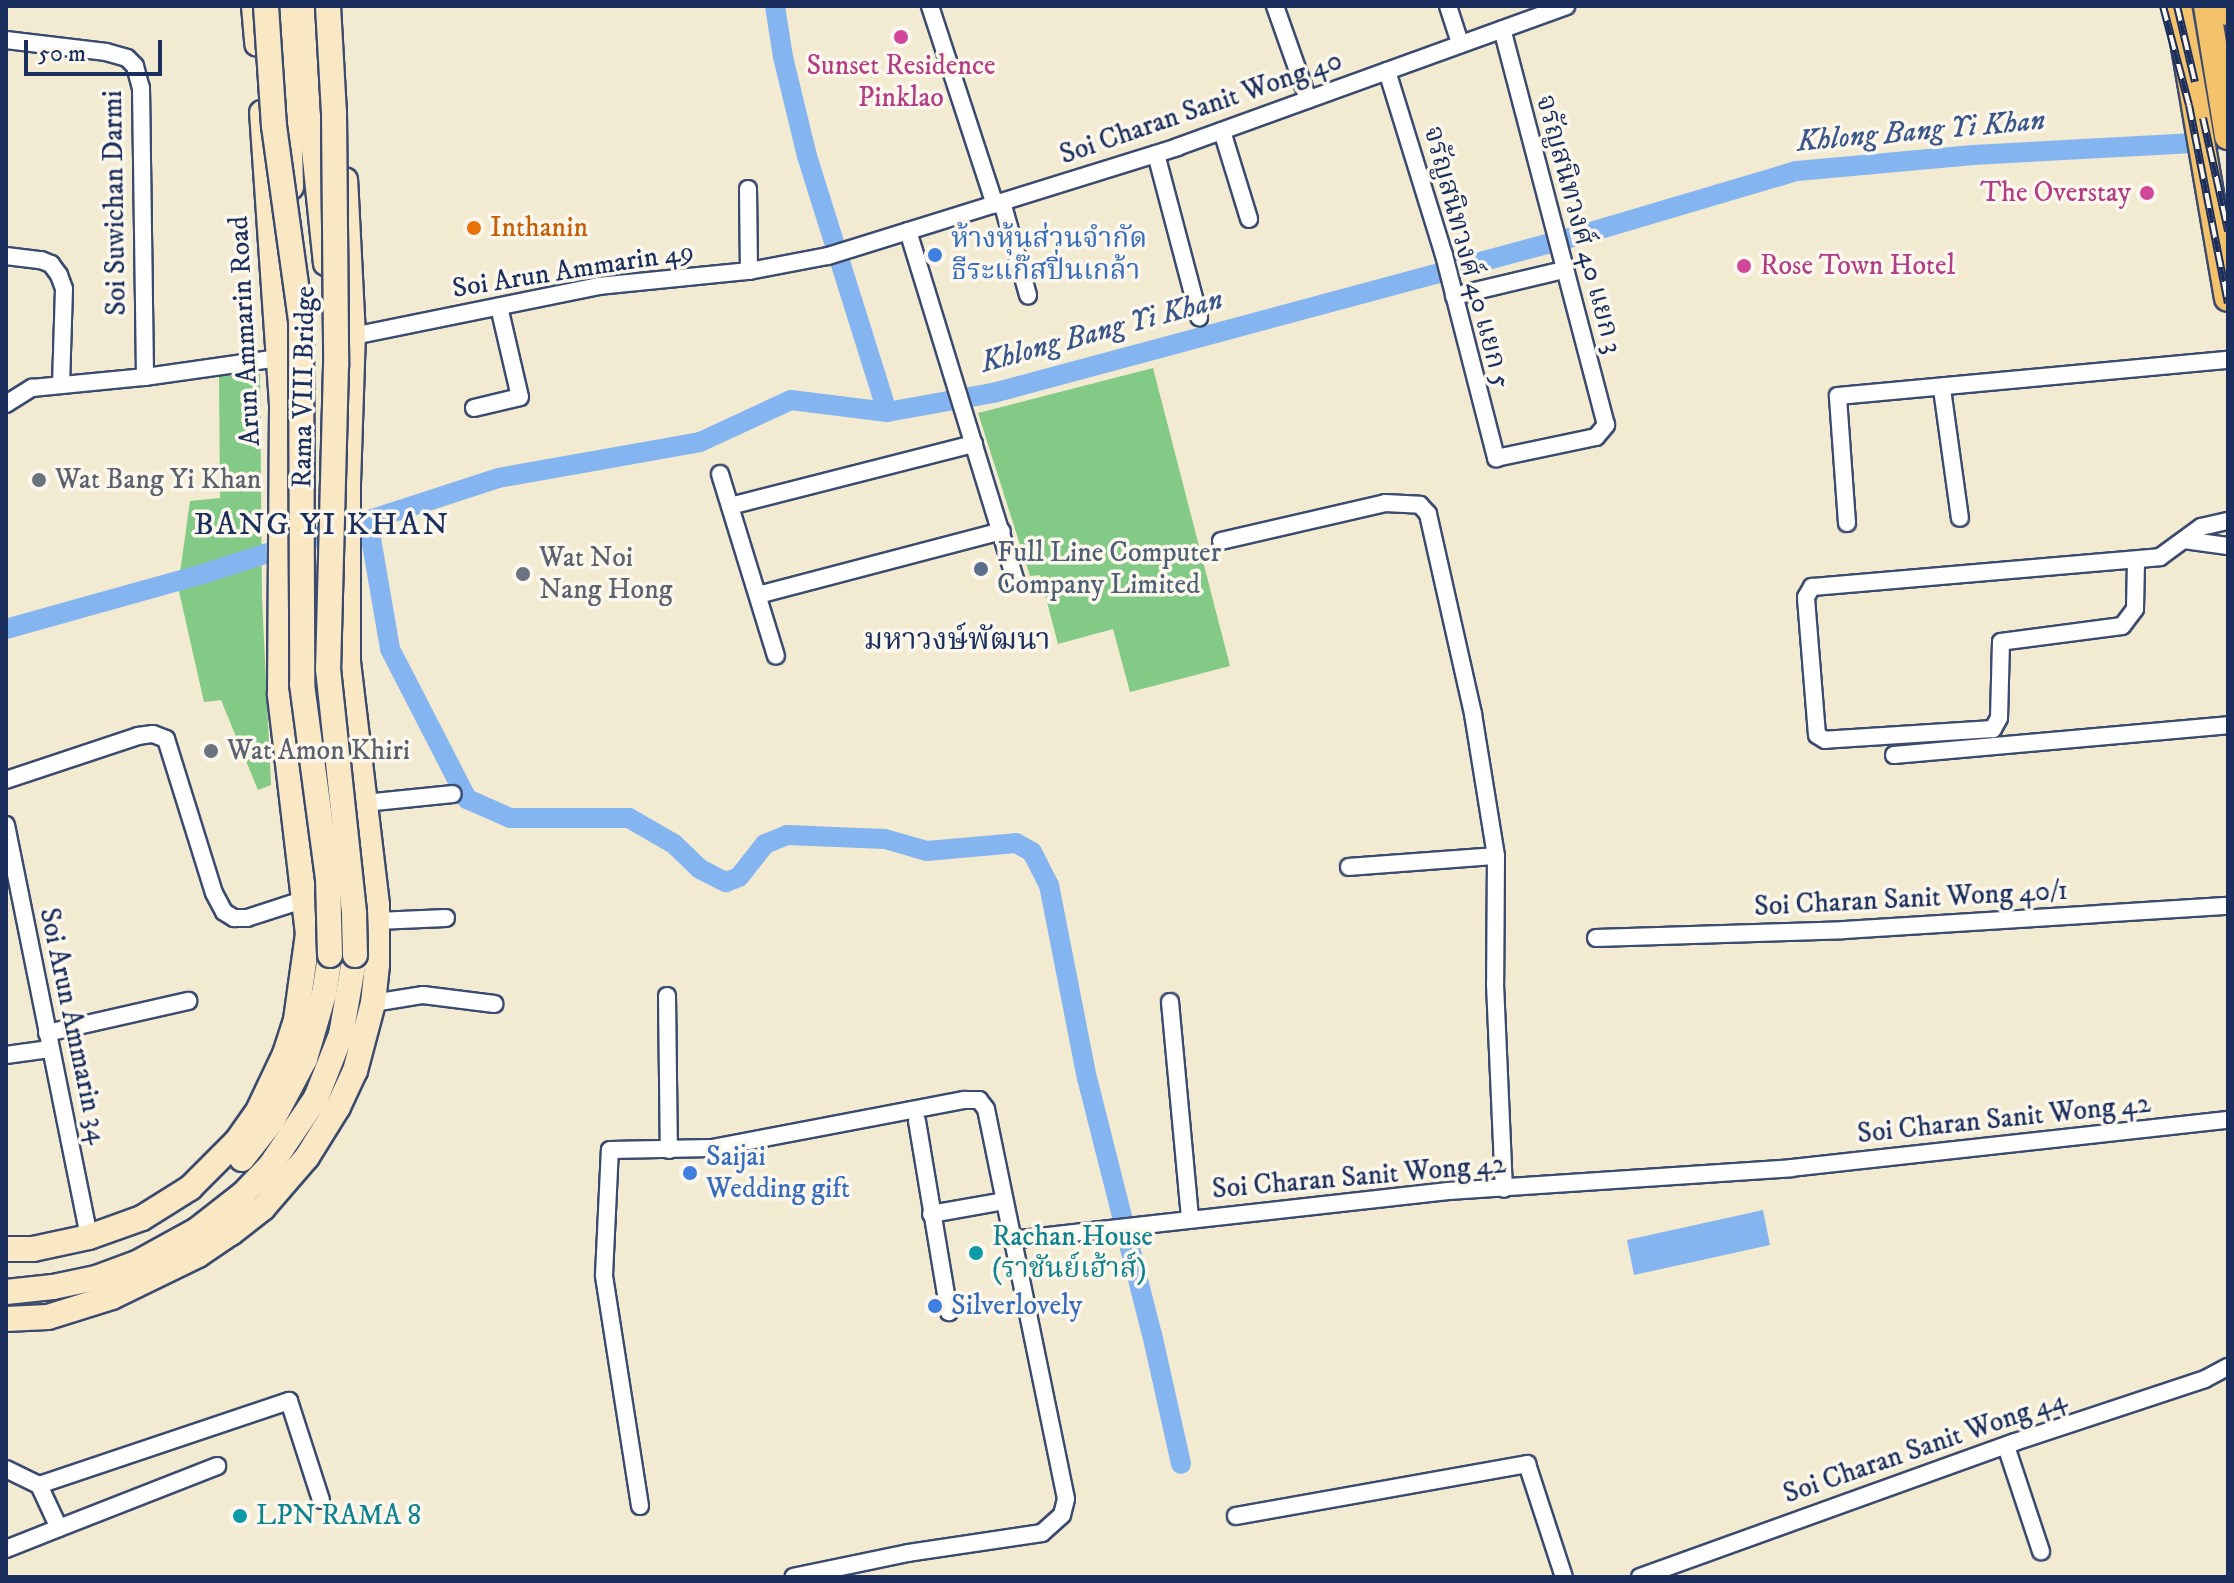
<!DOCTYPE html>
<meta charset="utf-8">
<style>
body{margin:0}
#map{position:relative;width:2234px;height:1583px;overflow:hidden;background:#f3ead2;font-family:"IM FELL DW Pica","Noto Serif Thai",serif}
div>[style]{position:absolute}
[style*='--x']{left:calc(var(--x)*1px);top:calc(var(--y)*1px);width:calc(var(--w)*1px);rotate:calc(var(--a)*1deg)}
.green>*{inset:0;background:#82ca86}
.water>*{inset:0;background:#85b5f0}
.canal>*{height:20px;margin:-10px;padding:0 10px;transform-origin:10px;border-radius:10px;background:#85b5f0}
.roads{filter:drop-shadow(2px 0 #3b4b6f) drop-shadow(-2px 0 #3b4b6f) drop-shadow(0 2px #3b4b6f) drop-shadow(0 -2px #3b4b6f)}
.street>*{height:16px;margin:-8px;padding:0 8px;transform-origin:8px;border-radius:8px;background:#fff}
.secondary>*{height:24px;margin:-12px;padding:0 12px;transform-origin:12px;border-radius:12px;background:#fae7c3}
.primary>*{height:26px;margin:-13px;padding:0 13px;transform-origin:13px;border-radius:13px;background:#f3c26a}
.rail>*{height:8px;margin-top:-4px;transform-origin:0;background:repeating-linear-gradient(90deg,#fbf7ec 0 15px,#1b2f5e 0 30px);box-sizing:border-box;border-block:2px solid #1b2f5e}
.bridges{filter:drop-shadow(2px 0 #3b4b6f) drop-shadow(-2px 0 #3b4b6f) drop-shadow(0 2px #3b4b6f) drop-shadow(0 -2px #3b4b6f)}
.secondary-bridge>*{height:24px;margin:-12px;padding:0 12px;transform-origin:12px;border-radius:12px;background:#fae7c3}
.dots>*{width:22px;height:22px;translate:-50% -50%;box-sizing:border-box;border:4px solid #fbf7ec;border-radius:50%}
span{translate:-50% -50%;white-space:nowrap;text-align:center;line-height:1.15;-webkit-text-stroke:7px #fbf7ec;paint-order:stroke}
.hotel-label{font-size:28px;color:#b23c85}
.right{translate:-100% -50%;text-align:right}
.left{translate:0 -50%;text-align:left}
.street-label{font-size:28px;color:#1b2f5e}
.food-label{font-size:28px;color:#c56008}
.shop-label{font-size:28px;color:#366cbe}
.worship-label{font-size:28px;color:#5b616d}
.service-label{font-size:28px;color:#4e5e75}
.culture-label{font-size:28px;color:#0d838f}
.water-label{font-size:30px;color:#3b578a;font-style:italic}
.neighbourhood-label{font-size:30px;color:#1b2f5e}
.quarter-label{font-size:32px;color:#1b2f5e;letter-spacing:2px}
.frame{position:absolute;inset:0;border:8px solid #1b2f5e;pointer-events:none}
.scale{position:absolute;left:24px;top:40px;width:138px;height:36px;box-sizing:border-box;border:4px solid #1b2f5e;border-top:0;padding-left:10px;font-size:24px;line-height:28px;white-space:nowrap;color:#1b2f5e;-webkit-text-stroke:6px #fbf7ec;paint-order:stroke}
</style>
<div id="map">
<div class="green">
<i style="clip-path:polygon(1153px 368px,1230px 666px,1130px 692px,1113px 629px,1058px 644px,1040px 575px,1030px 576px,978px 413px)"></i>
<i style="clip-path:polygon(260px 374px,262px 598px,271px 785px,258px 790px,221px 700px,204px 702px,178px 587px,190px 501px,220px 498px,219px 376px)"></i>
</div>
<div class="water">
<i style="clip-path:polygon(1763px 1210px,1770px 1245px,1634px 1275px,1627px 1240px)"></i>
</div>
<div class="canal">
<i style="--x:775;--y:6;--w:52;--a:81.1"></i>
<i style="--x:783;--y:57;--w:102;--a:76.4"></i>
<i style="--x:807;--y:156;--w:268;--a:72.6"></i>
<i style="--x:368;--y:521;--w:130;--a:80.2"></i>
<i style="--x:390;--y:649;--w:169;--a:62.8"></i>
<i style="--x:467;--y:799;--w:47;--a:23.8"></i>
<i style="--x:510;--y:818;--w:119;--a:0"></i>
<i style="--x:629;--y:818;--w:52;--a:30"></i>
<i style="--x:674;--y:844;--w:36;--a:44"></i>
<i style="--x:700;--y:869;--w:29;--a:27"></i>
<i style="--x:726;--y:882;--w:14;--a:-21"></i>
<i style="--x:739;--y:877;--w:42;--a:-51.8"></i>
<i style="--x:765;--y:844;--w:24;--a:-22"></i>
<i style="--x:787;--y:835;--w:98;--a:2.3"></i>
<i style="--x:885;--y:839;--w:44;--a:15.9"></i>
<i style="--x:927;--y:851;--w:89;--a:-5.1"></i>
<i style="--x:1016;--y:843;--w:18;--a:29"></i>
<i style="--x:1032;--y:852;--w:37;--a:63"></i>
<i style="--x:1049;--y:885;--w:197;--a:78.9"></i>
<i style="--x:1087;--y:1078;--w:264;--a:75.8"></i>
<i style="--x:1152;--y:1334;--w:133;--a:77.4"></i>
<i style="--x:6;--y:629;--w:201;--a:-15.6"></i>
<i style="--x:200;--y:575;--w:313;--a:-18"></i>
<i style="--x:498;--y:478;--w:205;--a:-10.1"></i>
<i style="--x:700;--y:442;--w:100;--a:-24.8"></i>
<i style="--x:791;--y:400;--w:97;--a:7.1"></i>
<i style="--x:887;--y:412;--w:108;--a:-10.2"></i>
<i style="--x:993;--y:393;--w:605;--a:-15.05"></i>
<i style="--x:1577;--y:236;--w:229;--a:-16.5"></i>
<i style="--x:1797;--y:171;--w:177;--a:-5.2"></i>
<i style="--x:1973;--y:155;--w:240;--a:-3.1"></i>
</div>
<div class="roads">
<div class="street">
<i style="--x:930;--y:6;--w:209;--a:71.9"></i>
<i style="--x:1275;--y:6;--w:99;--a:70.5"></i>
<i style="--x:1448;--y:6;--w:40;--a:72"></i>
<i style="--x:6;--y:40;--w:101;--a:6.8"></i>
<i style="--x:106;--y:52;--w:22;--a:16"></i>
<i style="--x:127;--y:58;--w:11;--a:45"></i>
<i style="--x:135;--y:66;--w:23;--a:75"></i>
<i style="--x:141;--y:88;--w:289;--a:89.2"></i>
<i style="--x:1387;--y:71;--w:193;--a:72.8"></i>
<i style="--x:1444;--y:255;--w:210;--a:75.6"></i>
<i style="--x:1496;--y:458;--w:102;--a:-11.9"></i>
<i style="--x:1596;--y:437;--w:16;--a:-50"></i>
<i style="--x:1606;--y:425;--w:409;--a:-104.7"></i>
<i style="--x:1222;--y:131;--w:92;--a:72.9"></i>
<i style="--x:1156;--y:154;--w:169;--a:75.2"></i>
<i style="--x:748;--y:189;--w:82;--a:89.3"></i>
<i style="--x:1002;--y:202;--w:97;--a:74.4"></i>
<i style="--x:908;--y:231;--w:367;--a:72.9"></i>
<i style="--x:6;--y:256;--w:35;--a:7"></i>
<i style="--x:41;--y:260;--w:11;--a:22"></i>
<i style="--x:51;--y:264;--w:14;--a:54"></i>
<i style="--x:59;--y:275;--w:15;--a:70"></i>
<i style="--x:64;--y:289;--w:96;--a:91.8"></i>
<i style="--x:1454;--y:296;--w:112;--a:-13.4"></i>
<i style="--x:353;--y:336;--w:250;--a:-11.5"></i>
<i style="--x:598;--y:286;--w:152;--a:-5.7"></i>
<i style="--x:749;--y:271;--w:80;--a:-10.8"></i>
<i style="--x:828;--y:256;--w:366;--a:-17.3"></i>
<i style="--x:1177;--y:147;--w:414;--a:-19.9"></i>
<i style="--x:1942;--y:389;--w:130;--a:82.1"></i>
<i style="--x:6;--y:404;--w:31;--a:-32"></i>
<i style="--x:32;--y:388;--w:114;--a:-5.6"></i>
<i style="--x:145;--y:377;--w:134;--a:-8.1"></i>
<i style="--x:474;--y:408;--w:47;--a:-13.4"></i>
<i style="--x:520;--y:397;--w:92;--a:-103.1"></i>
<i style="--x:720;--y:474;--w:190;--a:72.9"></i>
<i style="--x:730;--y:506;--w:252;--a:-14.3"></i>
<i style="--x:1847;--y:523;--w:127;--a:-94.1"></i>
<i style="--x:1838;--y:396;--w:392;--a:-5.3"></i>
<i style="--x:2184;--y:540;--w:44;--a:7.8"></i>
<i style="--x:1221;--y:541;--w:168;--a:-13"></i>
<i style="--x:1385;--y:503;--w:35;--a:3"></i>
<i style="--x:1420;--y:505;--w:12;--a:48"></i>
<i style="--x:1428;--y:514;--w:205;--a:77.3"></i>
<i style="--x:1473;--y:714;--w:144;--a:80.8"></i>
<i style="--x:1496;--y:856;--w:128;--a:90.4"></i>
<i style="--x:1495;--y:984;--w:205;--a:87.5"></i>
<i style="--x:2136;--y:561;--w:48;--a:91.2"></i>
<i style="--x:2135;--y:609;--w:21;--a:127"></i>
<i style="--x:2122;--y:626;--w:122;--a:172.5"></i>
<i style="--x:2001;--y:642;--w:76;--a:91.5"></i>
<i style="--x:1999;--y:718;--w:13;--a:119"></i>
<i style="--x:1993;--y:729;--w:168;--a:176.3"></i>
<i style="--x:1825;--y:740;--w:9;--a:-148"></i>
<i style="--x:1817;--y:735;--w:138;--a:-94.6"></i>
<i style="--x:1806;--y:597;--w:12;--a:-59"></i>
<i style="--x:1812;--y:587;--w:349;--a:-4.9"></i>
<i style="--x:2160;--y:557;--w:51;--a:-36.2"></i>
<i style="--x:2201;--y:527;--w:28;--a:-13"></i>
<i style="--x:758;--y:595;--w:252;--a:-14.7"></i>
<i style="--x:1894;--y:755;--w:335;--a:-5.1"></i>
<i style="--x:6;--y:780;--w:139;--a:-18.4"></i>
<i style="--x:138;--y:736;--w:15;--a:-8"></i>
<i style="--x:153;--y:734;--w:14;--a:21"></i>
<i style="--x:166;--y:739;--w:161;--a:72.7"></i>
<i style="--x:214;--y:893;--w:21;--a:62"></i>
<i style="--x:224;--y:912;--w:12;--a:31"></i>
<i style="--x:234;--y:918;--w:13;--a:0"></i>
<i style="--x:247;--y:918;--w:62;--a:-17.9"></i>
<i style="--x:365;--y:803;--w:88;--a:-5.8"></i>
<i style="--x:6;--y:825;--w:420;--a:78.6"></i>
<i style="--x:1349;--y:867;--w:147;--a:-4.3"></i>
<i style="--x:377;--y:921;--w:69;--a:-2.5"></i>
<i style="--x:1596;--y:938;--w:248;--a:-1.8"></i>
<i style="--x:1844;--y:930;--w:385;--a:-3.6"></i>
<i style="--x:667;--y:996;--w:154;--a:89.3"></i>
<i style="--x:1170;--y:1002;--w:218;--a:84.7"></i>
<i style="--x:373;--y:1003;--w:51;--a:-9.1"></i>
<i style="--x:423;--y:995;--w:72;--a:7.2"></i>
<i style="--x:47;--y:1033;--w:145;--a:-12.8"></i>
<i style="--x:6;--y:1055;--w:44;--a:-7.8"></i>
<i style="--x:917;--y:1121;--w:194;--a:80.5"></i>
<i style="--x:931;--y:1214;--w:74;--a:-10.1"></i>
<i style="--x:1011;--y:1240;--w:441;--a:-6.4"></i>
<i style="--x:1449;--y:1191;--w:343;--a:-3.8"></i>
<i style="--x:1791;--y:1168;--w:440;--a:-6.3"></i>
<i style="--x:2006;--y:1446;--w:111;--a:71.6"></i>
<i style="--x:6;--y:1469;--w:37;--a:26"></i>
<i style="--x:39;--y:1485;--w:264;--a:-18.6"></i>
<i style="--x:289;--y:1401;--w:104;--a:72.1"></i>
<i style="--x:39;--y:1485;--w:47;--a:65.1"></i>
<i style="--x:59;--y:1528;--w:170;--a:-21.4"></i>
<i style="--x:640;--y:1506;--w:234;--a:-98.9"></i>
<i style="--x:604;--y:1275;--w:125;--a:-87.3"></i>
<i style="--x:610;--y:1150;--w:102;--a:-1.1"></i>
<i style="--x:712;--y:1148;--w:257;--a:-10.8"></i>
<i style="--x:964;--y:1100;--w:15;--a:0"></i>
<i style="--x:979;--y:1100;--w:11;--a:52"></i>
<i style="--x:986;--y:1109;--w:398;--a:78.4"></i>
<i style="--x:1066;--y:1499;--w:16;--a:104"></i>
<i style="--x:1062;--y:1515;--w:27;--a:138"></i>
<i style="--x:1042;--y:1533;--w:135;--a:171.5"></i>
<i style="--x:908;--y:1553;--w:117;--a:168.2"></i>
<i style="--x:1236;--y:1516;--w:296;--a:-10.1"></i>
<i style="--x:1527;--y:1464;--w:119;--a:71.9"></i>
<i style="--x:6;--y:1549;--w:57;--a:-21.6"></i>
<i style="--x:1640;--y:1577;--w:399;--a:-19.8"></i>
<i style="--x:2015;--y:1442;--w:200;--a:-18.3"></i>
<i style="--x:2205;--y:1379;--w:26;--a:-28"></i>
</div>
<div class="secondary">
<i style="--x:254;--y:6;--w:38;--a:85"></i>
<i style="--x:286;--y:6;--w:181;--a:88.4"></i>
<i style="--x:305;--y:6;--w:115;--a:87"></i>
<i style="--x:311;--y:121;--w:143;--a:84"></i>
<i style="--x:242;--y:1159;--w:48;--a:-51.7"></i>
<i style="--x:272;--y:1121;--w:70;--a:-62"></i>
<i style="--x:305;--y:1059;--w:68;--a:-73.7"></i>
<i style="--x:324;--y:994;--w:39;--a:-81"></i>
<i style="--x:6;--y:1249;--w:27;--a:0"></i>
<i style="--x:33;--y:1249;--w:57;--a:-12.1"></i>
<i style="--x:89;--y:1237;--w:56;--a:-19.7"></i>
<i style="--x:142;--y:1218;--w:57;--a:-32"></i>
<i style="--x:190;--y:1188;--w:66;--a:-45"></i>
<i style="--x:237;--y:1141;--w:39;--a:-55"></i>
<i style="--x:259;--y:1109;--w:61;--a:-64.7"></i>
<i style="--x:285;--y:1054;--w:36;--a:-72"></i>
<i style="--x:296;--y:1020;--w:87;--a:-82.1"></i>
<i style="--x:308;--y:934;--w:242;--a:-96.7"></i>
<i style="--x:280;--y:694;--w:289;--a:-89.6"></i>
<i style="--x:282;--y:405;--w:293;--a:-93.9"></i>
<i style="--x:6;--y:1292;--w:47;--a:-6.1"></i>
<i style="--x:53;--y:1287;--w:44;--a:-11.8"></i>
<i style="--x:96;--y:1278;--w:44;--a:-20.1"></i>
<i style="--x:137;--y:1263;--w:68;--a:-28.8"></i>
<i style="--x:197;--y:1230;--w:58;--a:-38"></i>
<i style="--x:243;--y:1194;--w:39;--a:-46"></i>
<i style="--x:270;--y:1166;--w:82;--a:-55.9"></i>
<i style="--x:316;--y:1098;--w:68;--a:-68.4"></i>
<i style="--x:341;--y:1035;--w:81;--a:-80.1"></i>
<i style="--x:6;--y:1319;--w:42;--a:-2.7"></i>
<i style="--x:48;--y:1317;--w:67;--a:-17.4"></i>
<i style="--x:112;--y:1297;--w:96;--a:-26"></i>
<i style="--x:198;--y:1255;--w:40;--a:-34"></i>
<i style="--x:231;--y:1233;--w:41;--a:-38"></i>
<i style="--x:263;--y:1208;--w:67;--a:-49.2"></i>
<i style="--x:307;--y:1157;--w:59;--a:-58.2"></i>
<i style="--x:338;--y:1107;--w:40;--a:-65"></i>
<i style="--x:355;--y:1071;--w:70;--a:-75.2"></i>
<i style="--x:373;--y:1003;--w:39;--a:-84"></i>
<i style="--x:377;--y:964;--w:59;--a:-90"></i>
<i style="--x:377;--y:905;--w:246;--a:-96.8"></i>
<i style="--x:348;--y:661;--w:178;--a:-90"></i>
<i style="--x:348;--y:483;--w:147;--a:-88.1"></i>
<i style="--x:353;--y:336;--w:156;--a:-92.9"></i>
</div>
<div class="primary">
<i style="--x:2178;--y:6;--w:296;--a:80.3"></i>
<i style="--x:2207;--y:6;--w:132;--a:80.8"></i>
<i style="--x:2227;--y:6;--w:6;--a:81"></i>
</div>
</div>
<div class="rail">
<i style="--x:2163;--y:6;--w:102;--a:75.3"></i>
<i style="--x:2189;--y:105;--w:202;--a:78.9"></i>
<i style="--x:2177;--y:6;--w:78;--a:76.7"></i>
<i style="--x:2203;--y:118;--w:116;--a:77.5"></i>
</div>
<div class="bridges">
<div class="secondary-bridge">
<i style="--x:266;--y:6;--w:120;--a:86.2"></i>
<i style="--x:274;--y:126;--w:197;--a:82.1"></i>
<i style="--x:301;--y:321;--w:363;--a:89.8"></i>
<i style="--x:302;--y:684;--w:196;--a:82.4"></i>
<i style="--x:328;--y:878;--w:77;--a:88.5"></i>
<i style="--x:328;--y:6;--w:106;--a:86.8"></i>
<i style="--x:334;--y:112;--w:254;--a:89.5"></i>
<i style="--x:336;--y:366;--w:303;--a:91.5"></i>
<i style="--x:328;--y:669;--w:246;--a:83.9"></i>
<i style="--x:354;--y:914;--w:41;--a:88.6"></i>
</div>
</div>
<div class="dots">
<i style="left:901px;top:37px;background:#d1479c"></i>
<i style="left:2147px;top:193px;background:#d1479c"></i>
<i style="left:474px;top:228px;background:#e8710a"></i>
<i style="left:935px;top:255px;background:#3f7fe0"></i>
<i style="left:1744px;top:266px;background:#d1479c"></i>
<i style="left:39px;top:480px;background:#6b7280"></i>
<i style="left:981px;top:569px;background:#5c6f8a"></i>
<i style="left:523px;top:574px;background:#6b7280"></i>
<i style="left:211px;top:751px;background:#6b7280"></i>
<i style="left:690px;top:1173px;background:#3f7fe0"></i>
<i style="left:976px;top:1253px;background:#0f9aa8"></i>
<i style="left:935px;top:1306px;background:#3f7fe0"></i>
<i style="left:240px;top:1516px;background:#0f9aa8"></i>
</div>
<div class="hotel-label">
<span style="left:901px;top:82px">Sunset Residence<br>Pinklao</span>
<span class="right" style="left:2131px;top:193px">The Overstay</span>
<span class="left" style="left:1760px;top:266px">Rose Town Hotel</span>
</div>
<div class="street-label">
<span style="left:1201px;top:108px;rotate:-19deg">Soi Charan Sanit Wong 40</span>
<span style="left:115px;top:203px;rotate:-91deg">Soi Suwichan Darmi</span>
<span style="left:1579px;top:224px;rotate:75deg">จรัญสนิทวงศ์ 40 แยก 3</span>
<span style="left:1467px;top:257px;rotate:75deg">จรัญสนิทวงศ์ 40 แยก 5</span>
<span style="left:573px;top:270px;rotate:-9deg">Soi Arun Ammarin 49</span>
<span style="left:245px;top:331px;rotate:-93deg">Arun Ammarin Road</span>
<span style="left:304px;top:387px;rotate:-89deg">Rama VIII Bridge</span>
<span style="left:1911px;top:899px;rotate:-3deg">Soi Charan Sanit Wong 40/1</span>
<span style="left:73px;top:1026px;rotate:78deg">Soi Arun Ammarin 34</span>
<span style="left:2004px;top:1119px;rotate:-6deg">Soi Charan Sanit Wong 42</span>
<span style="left:1359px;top:1177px;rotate:-5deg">Soi Charan Sanit Wong 42</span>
<span style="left:1925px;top:1447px;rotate:-19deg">Soi Charan Sanit Wong 44</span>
</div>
<div class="food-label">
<span class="left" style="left:490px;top:228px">Inthanin</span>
</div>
<div class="shop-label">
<span class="left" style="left:951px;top:255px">ห้างหุ้นส่วนจำกัด<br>ธีระแก๊สปิ่นเกล้า</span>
<span class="left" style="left:706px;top:1173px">Saijai<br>Wedding gift</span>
<span class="left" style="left:951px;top:1306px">Silverlovely</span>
</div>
<div class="worship-label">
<span class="left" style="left:55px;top:480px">Wat Bang Yi Khan</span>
<span class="left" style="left:539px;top:574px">Wat Noi<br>Nang Hong</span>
<span class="left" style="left:227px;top:751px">Wat Amon Khiri</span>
</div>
<div class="service-label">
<span class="left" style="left:997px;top:569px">Full Line Computer<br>Company Limited</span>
</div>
<div class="culture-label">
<span class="left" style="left:992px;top:1253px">Rachan House<br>(ราชันย์เฮ้าส์)</span>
<span class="left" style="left:256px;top:1516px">LPN RAMA 8</span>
</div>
<div class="water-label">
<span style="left:1921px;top:132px;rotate:-5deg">Khlong Bang Yi Khan</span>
<span style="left:1102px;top:332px;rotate:-15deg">Khlong Bang Yi Khan</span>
</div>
<div class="neighbourhood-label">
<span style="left:957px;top:641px">มหาวงษ์พัฒนา</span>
</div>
<div class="quarter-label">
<span style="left:322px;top:525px">BANG YI KHAN</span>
</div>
<div class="frame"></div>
<div class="scale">50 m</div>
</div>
